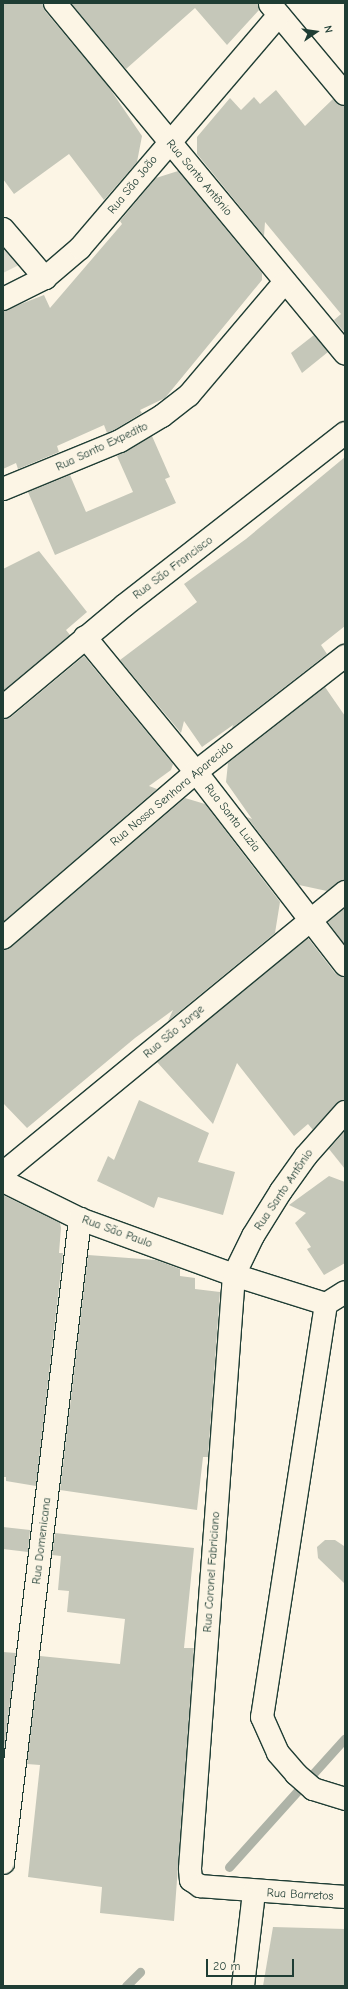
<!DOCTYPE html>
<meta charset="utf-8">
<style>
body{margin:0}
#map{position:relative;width:348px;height:1989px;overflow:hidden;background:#fcf5e5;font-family:"Comic Neue",sans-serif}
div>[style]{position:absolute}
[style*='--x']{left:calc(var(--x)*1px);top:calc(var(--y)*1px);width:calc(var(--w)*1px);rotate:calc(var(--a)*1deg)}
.green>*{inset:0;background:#dcdacc}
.stream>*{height:9px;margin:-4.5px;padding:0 4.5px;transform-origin:4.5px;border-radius:4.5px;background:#aeb3a7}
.building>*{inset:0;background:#c5c7b9}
.roads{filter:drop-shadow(1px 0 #1f3d34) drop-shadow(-1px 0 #1f3d34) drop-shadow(0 1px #1f3d34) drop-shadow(0 -1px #1f3d34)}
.minor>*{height:22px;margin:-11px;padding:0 11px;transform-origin:11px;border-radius:11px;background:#fcf5e5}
span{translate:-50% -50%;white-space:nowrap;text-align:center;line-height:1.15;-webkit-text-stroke:4px #fcf5e5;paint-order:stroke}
.street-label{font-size:12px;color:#1f3d34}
.frame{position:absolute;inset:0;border:4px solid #1f3d34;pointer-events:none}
.north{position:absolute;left:296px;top:12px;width:40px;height:40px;-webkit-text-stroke:3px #fcf5e5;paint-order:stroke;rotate:77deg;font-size:11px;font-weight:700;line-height:16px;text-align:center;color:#1f3d34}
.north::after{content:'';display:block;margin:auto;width:14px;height:18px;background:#1f3d34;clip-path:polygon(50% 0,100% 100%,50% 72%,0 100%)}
.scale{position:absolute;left:206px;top:1959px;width:88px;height:18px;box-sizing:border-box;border:2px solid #1f3d34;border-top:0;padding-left:5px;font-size:12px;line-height:14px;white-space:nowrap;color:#1f3d34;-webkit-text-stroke:3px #fcf5e5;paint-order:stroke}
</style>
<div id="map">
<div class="green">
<i style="clip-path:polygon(3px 246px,19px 265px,3px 273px)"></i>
</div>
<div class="stream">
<i style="--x:229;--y:1867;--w:173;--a:-48"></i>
<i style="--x:126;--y:1986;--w:20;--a:-45"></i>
</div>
<div class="building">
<i style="clip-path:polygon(3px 3px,43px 3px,45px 11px,108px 86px,142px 136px,137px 162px,104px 200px,69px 154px,14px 194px,3px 179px)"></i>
<i style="clip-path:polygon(71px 3px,258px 3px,259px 10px,227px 45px,195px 8px,126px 69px)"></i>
<i style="clip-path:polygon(276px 90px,305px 126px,333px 99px,345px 106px,345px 333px,334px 320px,341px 314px,265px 222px,264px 236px,197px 154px,197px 137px,230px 98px,241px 110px,254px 97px,260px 104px)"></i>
<i style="clip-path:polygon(178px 171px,262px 273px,262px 280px,165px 398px,140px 410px,142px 413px,114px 430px,107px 433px,104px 425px,57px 446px,59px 452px,18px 469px,16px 463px,3px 469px,3px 311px,44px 295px,50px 308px,122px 224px,120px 221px,156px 178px)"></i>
<i style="clip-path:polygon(314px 335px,328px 352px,302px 373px,291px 353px)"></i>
<i style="clip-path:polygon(152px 436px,170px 477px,165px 479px,176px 503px,55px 555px,28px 492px,70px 475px,86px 512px,133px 492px,117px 456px)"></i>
<i style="clip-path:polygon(345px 457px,345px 626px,321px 645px,327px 654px,232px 728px,233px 725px,202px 747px,184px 721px,181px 733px,120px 660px,197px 602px,184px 584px,246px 539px)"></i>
<i style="clip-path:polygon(39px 551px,87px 612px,66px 630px,70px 635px,3px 691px,3px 569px)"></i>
<i style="clip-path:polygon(84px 656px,173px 764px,171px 770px,149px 786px,157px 789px,3px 922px,3px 719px,11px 717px)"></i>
<i style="clip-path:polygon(325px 687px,345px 716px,345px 880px,327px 891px,299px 885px,247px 817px,252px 819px,226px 782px,228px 763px)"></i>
<i style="clip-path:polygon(185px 798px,205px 804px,280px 902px,275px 933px,168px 1021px,173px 1010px,135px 1038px,27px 1128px,3px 1103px,3px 950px,11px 947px)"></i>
<i style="clip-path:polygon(345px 908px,345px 945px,328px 922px)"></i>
<i style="clip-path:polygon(308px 938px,335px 973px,345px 977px,345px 1100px,336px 1104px,313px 1130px,308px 1124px,294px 1136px,237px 1063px,213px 1124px,157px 1062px)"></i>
<i style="clip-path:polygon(139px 1100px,209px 1133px,198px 1162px,235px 1172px,223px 1215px,158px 1197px,154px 1208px,97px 1181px,108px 1156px,114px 1160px)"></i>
<i style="clip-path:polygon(345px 1131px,345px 1169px,329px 1149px)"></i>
<i style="clip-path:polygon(329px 1176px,345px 1182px,345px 1263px,324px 1275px,307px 1249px,311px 1247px,295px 1223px,306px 1213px,289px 1205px)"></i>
<i style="clip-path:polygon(3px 1195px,60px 1223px,61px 1228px,59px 1253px,63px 1253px,36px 1486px,6px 1481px,6px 1477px,3px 1477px)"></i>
<i style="clip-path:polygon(88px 1255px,156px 1260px,180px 1269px,180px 1276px,195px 1278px,195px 1289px,220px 1292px,208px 1457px,203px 1457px,197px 1510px,60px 1490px)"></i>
<i style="clip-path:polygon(3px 1527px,30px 1530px,28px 1552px,3px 1549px)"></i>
<i style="clip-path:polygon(55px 1533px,194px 1548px,184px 1648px,194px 1648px,174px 1921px,100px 1913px,102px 1887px,28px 1877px,40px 1765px,27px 1764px,40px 1656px,120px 1664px,125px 1619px,67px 1612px,69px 1591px,58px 1590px,61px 1556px,52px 1555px)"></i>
<i style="clip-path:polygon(325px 1540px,335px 1540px,344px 1546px,344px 1583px,318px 1558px,317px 1547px)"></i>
<i style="clip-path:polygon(3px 1652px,16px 1653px,3px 1758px)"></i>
<i style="clip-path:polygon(273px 1927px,345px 1929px,345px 1986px,263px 1986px)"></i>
</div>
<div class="roads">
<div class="minor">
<i style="--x:55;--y:3;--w:455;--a:50.4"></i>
<i style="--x:270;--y:4;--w:117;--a:50.2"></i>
<i style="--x:3;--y:229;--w:65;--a:49.4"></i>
<i style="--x:3;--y:299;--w:47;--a:-26.6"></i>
<i style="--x:45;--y:278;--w:46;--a:-40.6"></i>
<i style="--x:80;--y:248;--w:306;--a:-49.5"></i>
<i style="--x:3;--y:489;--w:126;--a:-22.3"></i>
<i style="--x:120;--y:441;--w:49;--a:-30.8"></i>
<i style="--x:162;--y:416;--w:34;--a:-38"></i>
<i style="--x:189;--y:395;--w:148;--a:-49.7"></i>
<i style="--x:85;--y:637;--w:175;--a:50.6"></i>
<i style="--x:196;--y:772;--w:244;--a:52.3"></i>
<i style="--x:3;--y:707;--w:159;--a:-39.9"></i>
<i style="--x:125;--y:605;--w:279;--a:-38"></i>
<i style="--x:3;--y:938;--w:255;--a:-40.7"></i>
<i style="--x:196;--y:772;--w:189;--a:-37.9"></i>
<i style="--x:345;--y:1112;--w:59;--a:131.6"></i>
<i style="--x:306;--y:1156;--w:43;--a:125.5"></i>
<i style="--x:281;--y:1191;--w:53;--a:121.9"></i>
<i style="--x:253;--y:1236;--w:43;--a:116"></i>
<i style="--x:234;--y:1275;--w:596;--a:94.24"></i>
<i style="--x:190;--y:1869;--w:11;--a:85"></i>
<i style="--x:191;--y:1880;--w:11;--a:34"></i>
<i style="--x:200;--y:1886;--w:145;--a:4.3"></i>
<i style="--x:3;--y:1173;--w:443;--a:-39.4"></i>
<i style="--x:3;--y:1181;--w:86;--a:26.3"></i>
<i style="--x:80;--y:1219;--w:164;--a:20"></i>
<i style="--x:234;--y:1275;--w:96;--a:17.5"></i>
<i style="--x:326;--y:1304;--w:22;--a:-32"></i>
<i style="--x:326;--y:1304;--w:418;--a:98.8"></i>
<i style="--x:262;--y:1717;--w:39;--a:66"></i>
<i style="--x:278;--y:1753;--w:28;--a:49"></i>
<i style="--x:296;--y:1774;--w:23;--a:41"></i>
<i style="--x:313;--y:1789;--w:34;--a:17"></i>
<i style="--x:3;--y:1863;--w:649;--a:-83.18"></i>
<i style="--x:243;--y:1986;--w:95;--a:-83.3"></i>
</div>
</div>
<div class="street-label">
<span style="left:199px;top:178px;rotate:50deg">Rua Santo Antônio</span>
<span style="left:133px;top:185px;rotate:-51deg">Rua São João</span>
<span style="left:102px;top:447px;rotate:-25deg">Rua Santo Expedito</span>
<span style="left:173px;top:568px;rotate:-37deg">Rua São Francisco</span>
<span style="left:172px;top:794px;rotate:-40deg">Rua Nossa Senhora Aparecida</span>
<span style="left:232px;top:818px;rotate:52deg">Rua Santa Luzia</span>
<span style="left:174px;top:1032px;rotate:-40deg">Rua São Jorge</span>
<span style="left:284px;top:1190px;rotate:-56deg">Rua Santo Antônio</span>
<span style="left:117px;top:1232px;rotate:20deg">Rua São Paulo</span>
<span style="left:42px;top:1541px;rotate:-83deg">Rua Domenicana</span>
<span style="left:212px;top:1572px;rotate:-86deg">Rua Coronel Fabriciano</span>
<span style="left:300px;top:1895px;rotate:3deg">Rua Barretos</span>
</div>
<div class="frame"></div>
<div class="north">N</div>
<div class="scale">20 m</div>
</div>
